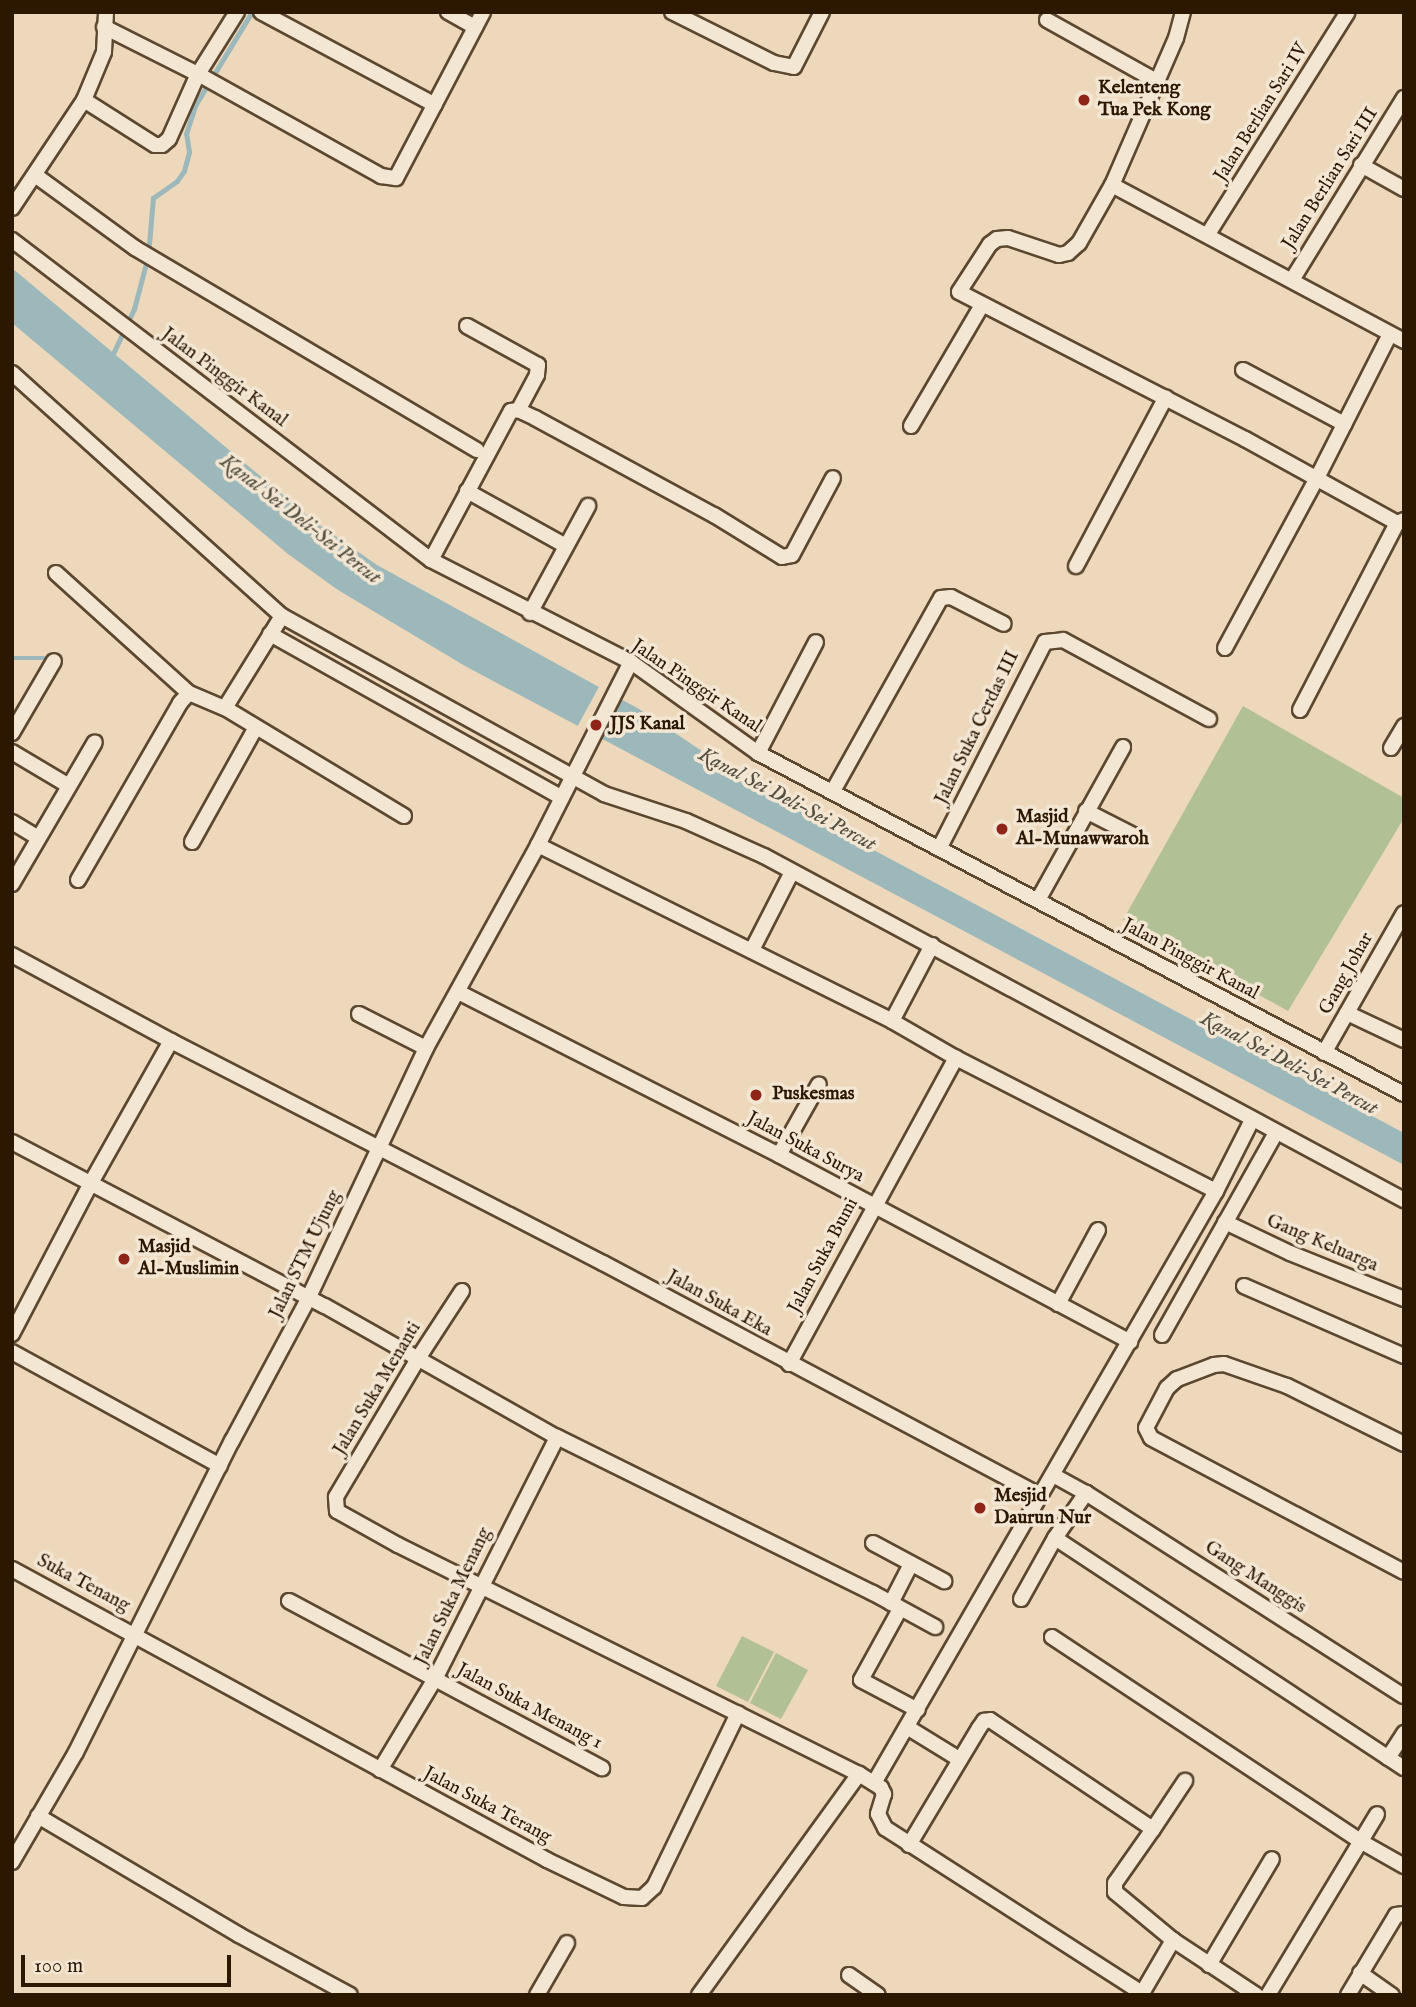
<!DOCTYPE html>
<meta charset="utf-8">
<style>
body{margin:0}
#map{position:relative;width:1416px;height:2007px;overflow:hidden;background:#edd8bc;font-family:"IM FELL English",serif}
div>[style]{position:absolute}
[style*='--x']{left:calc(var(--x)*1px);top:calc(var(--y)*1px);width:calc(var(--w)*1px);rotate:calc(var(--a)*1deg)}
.green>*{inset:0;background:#b2c095}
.water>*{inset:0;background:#9db8ba}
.pier>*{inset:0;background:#edd8bc}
.stream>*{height:4.5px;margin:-2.25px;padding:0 2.25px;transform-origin:2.25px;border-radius:2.25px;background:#9db8ba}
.roads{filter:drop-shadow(2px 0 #5c472f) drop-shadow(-2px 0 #5c472f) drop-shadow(0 2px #5c472f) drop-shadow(0 -2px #5c472f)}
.street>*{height:14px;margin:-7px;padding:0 7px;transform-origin:7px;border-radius:7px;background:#f3e6d3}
.dots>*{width:19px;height:19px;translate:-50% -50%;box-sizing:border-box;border:4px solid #f3e6d3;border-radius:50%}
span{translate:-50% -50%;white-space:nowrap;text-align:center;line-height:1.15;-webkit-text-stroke:7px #f3e6d3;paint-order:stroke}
.poi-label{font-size:19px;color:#2c1700;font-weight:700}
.left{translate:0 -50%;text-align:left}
.street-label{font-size:19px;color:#2c1700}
.water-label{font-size:21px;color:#544f41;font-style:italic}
.frame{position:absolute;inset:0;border:14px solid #2c1700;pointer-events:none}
.scale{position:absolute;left:21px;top:1955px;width:210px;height:32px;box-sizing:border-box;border:4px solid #2c1700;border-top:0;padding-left:9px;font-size:21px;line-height:24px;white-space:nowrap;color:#2c1700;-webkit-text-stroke:5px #f3e6d3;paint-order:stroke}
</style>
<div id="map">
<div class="green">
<i style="clip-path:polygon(1243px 706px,1404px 798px,1404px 818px,1288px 1011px,1123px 920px)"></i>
<i style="clip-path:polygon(742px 1636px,774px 1652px,748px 1702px,716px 1686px)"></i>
<i style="clip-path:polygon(776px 1653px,808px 1670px,781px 1719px,750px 1703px)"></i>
</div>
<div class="water">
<i style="clip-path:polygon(12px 268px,314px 521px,377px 565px,639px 709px,735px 773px,838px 831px,1404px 1133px,1404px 1165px,465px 666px,338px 590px,288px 554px,12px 323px)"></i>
</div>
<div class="pier">
<i style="clip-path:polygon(600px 685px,623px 697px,599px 741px,576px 729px)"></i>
</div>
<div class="stream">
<i style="--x:112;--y:356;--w:52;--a:-64.9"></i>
<i style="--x:134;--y:309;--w:55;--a:-75.2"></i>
<i style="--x:148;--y:256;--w:58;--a:-85.1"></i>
<i style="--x:153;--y:198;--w:29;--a:-35"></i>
<i style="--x:177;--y:181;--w:12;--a:-55"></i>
<i style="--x:184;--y:171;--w:20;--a:-75"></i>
<i style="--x:189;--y:152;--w:18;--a:-99"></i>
<i style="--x:186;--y:134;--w:32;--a:-72"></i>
<i style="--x:196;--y:104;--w:108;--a:-58.7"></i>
<i style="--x:12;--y:658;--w:32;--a:0"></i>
</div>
<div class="roads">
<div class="street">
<i style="--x:261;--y:12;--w:197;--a:28.1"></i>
<i style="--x:448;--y:12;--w:31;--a:29"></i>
<i style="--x:672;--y:12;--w:114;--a:26.6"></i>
<i style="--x:774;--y:63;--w:20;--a:11"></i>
<i style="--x:794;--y:67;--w:62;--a:-63"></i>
<i style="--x:1183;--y:12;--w:27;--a:105"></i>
<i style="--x:1176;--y:38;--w:160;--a:113.5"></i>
<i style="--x:1112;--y:185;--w:67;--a:119.6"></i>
<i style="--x:1079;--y:243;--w:15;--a:138"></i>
<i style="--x:1068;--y:253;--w:9;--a:167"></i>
<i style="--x:1059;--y:255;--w:54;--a:-161.6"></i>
<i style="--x:1008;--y:238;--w:11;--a:175"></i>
<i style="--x:997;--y:239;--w:9;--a:144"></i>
<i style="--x:990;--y:244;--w:57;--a:122.9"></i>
<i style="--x:959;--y:292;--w:322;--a:27.2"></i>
<i style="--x:1245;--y:439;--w:174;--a:28.9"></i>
<i style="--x:1397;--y:523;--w:8;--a:-23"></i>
<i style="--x:1047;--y:20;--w:125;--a:29.2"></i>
<i style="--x:104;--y:27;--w:105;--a:26.6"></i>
<i style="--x:198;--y:74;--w:210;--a:29.1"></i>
<i style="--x:381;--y:176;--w:15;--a:8"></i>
<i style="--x:396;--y:178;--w:187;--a:-62.3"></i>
<i style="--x:84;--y:100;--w:84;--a:32.4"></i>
<i style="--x:155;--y:145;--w:7;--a:0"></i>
<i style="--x:162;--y:145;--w:9;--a:-41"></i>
<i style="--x:169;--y:139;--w:71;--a:-66"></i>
<i style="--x:198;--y:74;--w:73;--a:-57.8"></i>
<i style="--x:1361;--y:165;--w:49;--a:29.2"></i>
<i style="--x:35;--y:175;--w:124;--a:36.1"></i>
<i style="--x:135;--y:248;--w:397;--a:30.6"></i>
<i style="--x:1112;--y:185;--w:331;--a:28.1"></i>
<i style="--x:12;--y:208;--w:130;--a:-56.3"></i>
<i style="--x:84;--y:100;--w:52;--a:-67.4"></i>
<i style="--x:104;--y:52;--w:40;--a:-87.1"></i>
<i style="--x:1208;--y:234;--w:262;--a:-57.8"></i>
<i style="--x:12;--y:240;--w:527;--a:37.37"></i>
<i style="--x:431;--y:560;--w:225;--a:27"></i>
<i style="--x:631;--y:662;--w:156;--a:35.6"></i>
<i style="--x:758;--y:753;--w:730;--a:27.83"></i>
<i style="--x:1292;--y:280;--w:214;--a:-58.4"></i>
<i style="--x:467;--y:326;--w:81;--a:28.8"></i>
<i style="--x:538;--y:365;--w:10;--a:96"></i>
<i style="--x:537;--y:375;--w:40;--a:118"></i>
<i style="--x:1243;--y:370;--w:115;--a:28.1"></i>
<i style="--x:12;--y:373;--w:363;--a:42"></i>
<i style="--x:282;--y:616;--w:368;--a:28.9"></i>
<i style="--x:604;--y:794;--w:86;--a:18.2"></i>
<i style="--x:686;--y:821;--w:85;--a:24.2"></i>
<i style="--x:764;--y:856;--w:727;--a:28.26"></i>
<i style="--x:911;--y:426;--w:140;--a:-59.6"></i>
<i style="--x:467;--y:491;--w:113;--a:29.1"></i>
<i style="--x:431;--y:560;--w:169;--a:-61.8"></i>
<i style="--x:511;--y:411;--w:7;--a:-8"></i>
<i style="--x:518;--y:410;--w:19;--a:25"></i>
<i style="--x:535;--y:418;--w:204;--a:28.5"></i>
<i style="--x:714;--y:515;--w:80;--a:31.7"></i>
<i style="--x:782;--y:557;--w:10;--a:-11"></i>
<i style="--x:792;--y:555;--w:87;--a:-62"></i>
<i style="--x:1076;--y:566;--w:191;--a:-62"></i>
<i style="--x:56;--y:573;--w:179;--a:42.1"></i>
<i style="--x:530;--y:613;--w:122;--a:-61.5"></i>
<i style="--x:282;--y:616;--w:108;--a:121.8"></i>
<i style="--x:225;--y:708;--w:209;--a:31.1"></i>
<i style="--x:270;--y:634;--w:334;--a:29.3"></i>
<i style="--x:1225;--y:648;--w:193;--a:-61.6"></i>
<i style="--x:1317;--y:478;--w:161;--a:-63.1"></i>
<i style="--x:1300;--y:710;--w:211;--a:-62.6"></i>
<i style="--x:12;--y:733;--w:83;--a:-59.7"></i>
<i style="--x:1391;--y:748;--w:26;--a:-59"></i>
<i style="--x:12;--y:752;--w:66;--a:30.8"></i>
<i style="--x:758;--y:753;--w:125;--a:-62.4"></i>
<i style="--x:833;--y:791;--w:221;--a:-60.8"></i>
<i style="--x:941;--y:598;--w:10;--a:-6"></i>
<i style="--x:951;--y:597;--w:59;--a:27"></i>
<i style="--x:1086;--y:811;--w:59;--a:27"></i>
<i style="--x:12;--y:822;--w:29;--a:31"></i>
<i style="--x:192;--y:842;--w:129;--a:-60.9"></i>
<i style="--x:538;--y:845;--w:395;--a:26.4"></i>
<i style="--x:892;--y:1021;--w:74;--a:30"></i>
<i style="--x:956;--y:1058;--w:292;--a:27.1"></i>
<i style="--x:940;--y:847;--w:230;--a:-62.9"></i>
<i style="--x:1045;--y:642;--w:18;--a:-6"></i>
<i style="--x:1063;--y:640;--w:166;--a:28.4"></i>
<i style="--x:78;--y:880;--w:204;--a:-60"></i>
<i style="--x:180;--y:703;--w:13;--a:-48"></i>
<i style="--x:189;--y:693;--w:39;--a:23"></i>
<i style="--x:12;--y:884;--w:164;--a:-59.7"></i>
<i style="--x:1038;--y:900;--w:175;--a:-60.9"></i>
<i style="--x:752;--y:950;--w:88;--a:-62.9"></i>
<i style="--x:12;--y:955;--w:181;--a:28.4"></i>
<i style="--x:171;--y:1041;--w:486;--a:27.2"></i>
<i style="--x:603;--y:1263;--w:495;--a:28"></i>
<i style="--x:460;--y:993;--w:358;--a:26.9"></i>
<i style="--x:779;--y:1155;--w:398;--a:28"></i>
<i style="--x:1347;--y:1013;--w:63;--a:25.3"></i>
<i style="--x:359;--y:1014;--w:75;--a:26.9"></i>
<i style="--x:892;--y:1021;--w:86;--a:-62.2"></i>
<i style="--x:1324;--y:1053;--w:161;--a:-60.3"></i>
<i style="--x:12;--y:1142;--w:353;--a:27.7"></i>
<i style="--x:325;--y:1306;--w:266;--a:29.5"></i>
<i style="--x:557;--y:1437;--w:352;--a:26.3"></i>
<i style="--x:873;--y:1593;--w:71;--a:28.7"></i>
<i style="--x:779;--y:1155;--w:81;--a:-60.6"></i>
<i style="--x:1225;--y:1222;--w:72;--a:25.5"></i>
<i style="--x:1290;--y:1253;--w:123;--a:22"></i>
<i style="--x:1244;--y:1286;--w:175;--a:23.6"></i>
<i style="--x:462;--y:1291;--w:79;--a:123.1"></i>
<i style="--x:419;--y:1357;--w:163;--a:120.7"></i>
<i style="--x:336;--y:1497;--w:14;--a:86"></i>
<i style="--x:337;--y:1511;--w:70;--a:29.1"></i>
<i style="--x:398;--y:1545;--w:515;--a:26.42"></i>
<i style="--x:859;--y:1774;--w:26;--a:32"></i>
<i style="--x:881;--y:1788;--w:7;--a:63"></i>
<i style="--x:884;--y:1794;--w:21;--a:107"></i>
<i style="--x:878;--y:1814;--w:16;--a:63"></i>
<i style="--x:885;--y:1828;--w:305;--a:32.7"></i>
<i style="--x:1058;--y:1304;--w:84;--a:-61.6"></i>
<i style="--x:12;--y:1334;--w:173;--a:-62.4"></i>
<i style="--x:92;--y:1181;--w:161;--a:-60.6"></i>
<i style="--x:1162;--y:1335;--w:232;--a:-60.6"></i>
<i style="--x:12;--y:1352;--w:237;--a:28.7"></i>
<i style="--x:789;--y:1364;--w:349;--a:-61.4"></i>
<i style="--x:1404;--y:1444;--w:131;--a:-153.6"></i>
<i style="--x:1287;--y:1386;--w:67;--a:-160.8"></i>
<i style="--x:1224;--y:1364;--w:10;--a:174"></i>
<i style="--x:1214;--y:1365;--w:40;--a:159"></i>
<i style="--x:1177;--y:1379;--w:13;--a:138"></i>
<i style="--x:1167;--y:1388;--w:45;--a:117.7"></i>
<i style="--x:1146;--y:1428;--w:11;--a:63"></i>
<i style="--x:1151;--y:1438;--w:286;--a:27.9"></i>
<i style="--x:1053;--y:1475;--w:38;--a:29"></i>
<i style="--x:1086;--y:1493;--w:377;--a:32.6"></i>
<i style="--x:1055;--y:1538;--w:418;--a:33.4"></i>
<i style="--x:873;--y:1543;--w:81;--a:28.2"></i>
<i style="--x:12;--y:1569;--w:609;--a:28.54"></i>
<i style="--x:547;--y:1860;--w:85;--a:25.7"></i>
<i style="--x:624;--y:1897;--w:18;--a:3"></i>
<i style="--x:642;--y:1898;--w:16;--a:-43"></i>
<i style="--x:654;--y:1887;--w:193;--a:-64.2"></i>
<i style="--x:1021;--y:1599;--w:70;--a:-60.9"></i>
<i style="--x:1055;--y:1538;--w:55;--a:-55.4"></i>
<i style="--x:289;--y:1601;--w:355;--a:28.1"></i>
<i style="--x:891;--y:1603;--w:44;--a:-62.9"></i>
<i style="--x:900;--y:1609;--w:81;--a:118.8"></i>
<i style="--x:861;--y:1680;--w:64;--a:27.8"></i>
<i style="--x:1052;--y:1637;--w:369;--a:33.5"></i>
<i style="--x:1360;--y:1841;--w:51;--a:29.6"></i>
<i style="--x:907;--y:1727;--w:61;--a:31.6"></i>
<i style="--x:1388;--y:1758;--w:30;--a:-57"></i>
<i style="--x:380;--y:1770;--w:106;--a:-58.9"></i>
<i style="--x:435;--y:1679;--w:271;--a:-63.2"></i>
<i style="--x:874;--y:1783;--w:684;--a:-59.98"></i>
<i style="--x:1216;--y:1191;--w:80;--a:-63.1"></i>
<i style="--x:38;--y:1816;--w:234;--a:30.6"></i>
<i style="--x:239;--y:1935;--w:126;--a:28.4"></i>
<i style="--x:1153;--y:1829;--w:58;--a:-56.3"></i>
<i style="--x:909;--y:1845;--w:136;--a:-59.1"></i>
<i style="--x:979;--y:1728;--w:9;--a:-54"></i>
<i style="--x:984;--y:1721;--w:6;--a:-9"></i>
<i style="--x:990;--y:1720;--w:196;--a:33.8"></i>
<i style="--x:1153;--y:1829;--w:66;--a:125.1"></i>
<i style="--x:1115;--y:1883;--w:9;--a:90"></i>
<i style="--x:1115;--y:1892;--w:75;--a:39.6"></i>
<i style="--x:1173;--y:1940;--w:100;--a:33.5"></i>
<i style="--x:12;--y:1862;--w:127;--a:-59.8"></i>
<i style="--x:76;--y:1752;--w:348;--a:-63.4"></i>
<i style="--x:232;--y:1441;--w:161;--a:-61.8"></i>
<i style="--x:308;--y:1299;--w:277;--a:-64.8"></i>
<i style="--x:426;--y:1048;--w:232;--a:-61.1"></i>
<i style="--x:538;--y:845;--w:205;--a:-63.1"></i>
<i style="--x:1209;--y:1965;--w:123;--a:-59.3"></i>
<i style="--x:1360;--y:1973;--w:39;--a:35"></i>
<i style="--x:849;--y:1975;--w:35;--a:35"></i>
<i style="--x:537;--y:1995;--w:60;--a:-60"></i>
<i style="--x:699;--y:1995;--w:273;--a:-54.1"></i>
<i style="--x:1141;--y:1995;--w:64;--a:-59.8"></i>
<i style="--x:1268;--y:1995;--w:211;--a:-58.9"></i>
<i style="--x:1348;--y:1995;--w:93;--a:-59"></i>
<i style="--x:1396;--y:1915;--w:8;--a:-7"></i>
</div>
</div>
<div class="dots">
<i style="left:1084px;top:100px;background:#8f2418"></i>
<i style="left:596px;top:725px;background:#8f2418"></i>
<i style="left:1002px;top:829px;background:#8f2418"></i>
<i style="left:756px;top:1095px;background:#8f2418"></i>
<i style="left:124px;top:1259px;background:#8f2418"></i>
<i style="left:980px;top:1508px;background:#8f2418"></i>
</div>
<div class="poi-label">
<span class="left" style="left:1098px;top:100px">Kelenteng<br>Tua Pek Kong</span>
<span class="left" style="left:610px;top:725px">JJS Kanal</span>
<span class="left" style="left:1016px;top:829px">Masjid<br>Al-Munawwaroh</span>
<span class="left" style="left:772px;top:1095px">Puskesmas</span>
<span class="left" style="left:138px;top:1259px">Masjid<br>Al-Muslimin</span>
<span class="left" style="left:994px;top:1508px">Mesjid<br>Daurun Nur</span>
</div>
<div class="street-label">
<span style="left:1262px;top:113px;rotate:-58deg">Jalan Berlian Sari IV</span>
<span style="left:1331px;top:179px;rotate:-58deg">Jalan Berlian Sari III</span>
<span style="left:224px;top:378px;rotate:37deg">Jalan Pinggir Kanal</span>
<span style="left:696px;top:687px;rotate:34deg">Jalan Pinggir Kanal</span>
<span style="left:978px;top:728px;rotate:-64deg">Jalan Suka Cerdas III</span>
<span style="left:1190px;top:960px;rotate:28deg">Jalan Pinggir Kanal</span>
<span style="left:1347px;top:974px;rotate:-61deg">Gang Johar</span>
<span style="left:805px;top:1148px;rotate:28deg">Jalan Suka Surya</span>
<span style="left:1322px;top:1244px;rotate:23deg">Gang Keluarga</span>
<span style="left:306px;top:1255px;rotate:-64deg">Jalan STM Ujung</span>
<span style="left:824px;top:1256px;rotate:-62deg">Jalan Suka Bumi</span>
<span style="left:719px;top:1304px;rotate:29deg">Jalan Suka Eka</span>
<span style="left:378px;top:1389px;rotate:-59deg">Jalan Suka Menanti</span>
<span style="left:1255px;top:1578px;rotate:33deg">Gang Manggis</span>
<span style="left:83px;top:1584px;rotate:28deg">Suka Tenang</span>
<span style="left:454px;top:1597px;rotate:-64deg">Jalan Suka Menang</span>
<span style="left:529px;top:1707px;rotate:28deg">Jalan Suka Menang 1</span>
<span style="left:487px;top:1806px;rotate:28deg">Jalan Suka Terang</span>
</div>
<div class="water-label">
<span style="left:300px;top:520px;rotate:38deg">Kanal Sei Deli–Sei Percut</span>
<span style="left:787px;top:800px;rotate:28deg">Kanal Sei Deli–Sei Percut</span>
<span style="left:1289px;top:1064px;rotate:28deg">Kanal Sei Deli–Sei Percut</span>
</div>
<div class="frame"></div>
<div class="scale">100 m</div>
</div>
